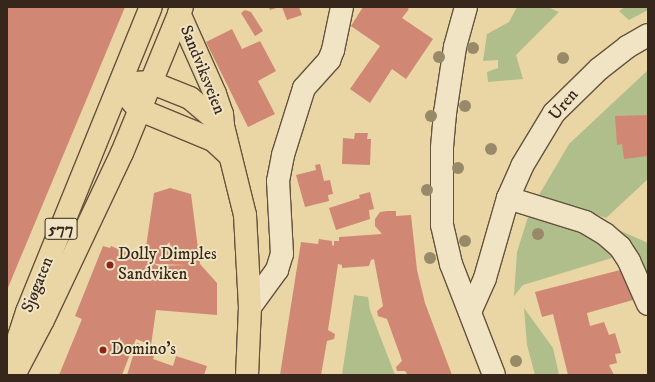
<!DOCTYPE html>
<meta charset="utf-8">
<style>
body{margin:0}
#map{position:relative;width:655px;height:382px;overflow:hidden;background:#ead5a4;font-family:"IM FELL DW Pica",serif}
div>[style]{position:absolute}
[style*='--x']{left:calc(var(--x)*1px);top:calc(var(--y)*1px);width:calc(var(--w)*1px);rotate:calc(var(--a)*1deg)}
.green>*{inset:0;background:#b0be8b}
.building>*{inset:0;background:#d08774}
.roads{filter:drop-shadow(1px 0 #63523e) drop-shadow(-1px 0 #63523e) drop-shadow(0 1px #63523e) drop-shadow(0 -1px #63523e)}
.minor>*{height:22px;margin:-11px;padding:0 11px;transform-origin:11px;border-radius:11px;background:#f1e4c4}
.major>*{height:22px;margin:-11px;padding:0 11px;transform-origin:11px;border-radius:11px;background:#ead5a4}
.trees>*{width:12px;height:12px;margin:-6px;border-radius:50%;background:#988a69}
.dots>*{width:11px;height:11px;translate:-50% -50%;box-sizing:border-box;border:2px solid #f1e4c4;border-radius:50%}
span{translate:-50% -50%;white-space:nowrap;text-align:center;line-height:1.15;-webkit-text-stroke:4px #f1e4c4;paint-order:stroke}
.shield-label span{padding:1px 3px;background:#f1e4c4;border:1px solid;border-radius:3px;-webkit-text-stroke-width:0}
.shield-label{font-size:16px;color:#36261c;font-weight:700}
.street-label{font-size:17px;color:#36261c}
.poi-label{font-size:17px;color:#36261c}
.left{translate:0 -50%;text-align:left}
.frame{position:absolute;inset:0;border:8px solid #36261c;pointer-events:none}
</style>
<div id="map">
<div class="green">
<i style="clip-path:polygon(517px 7px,548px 7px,559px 12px,516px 55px,523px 79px,488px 82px,487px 72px,498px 68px,498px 60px,483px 61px,487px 34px,509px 22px)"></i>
<i style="clip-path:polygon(625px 7px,648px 7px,648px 10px,629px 20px,619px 11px)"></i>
<i style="clip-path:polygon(648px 70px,648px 179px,606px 218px,539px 195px,569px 144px)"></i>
<i style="clip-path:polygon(529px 214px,591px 234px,615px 257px,523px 285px,514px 296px,517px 252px)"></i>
<i style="clip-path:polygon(612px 227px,648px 243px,648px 283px)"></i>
<i style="clip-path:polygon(354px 295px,368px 297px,370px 310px,395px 375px,342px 375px)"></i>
<i style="clip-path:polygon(524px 308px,553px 348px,559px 375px,535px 375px,527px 345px)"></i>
</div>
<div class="building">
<i style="clip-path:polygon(7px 7px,125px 7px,7px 290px)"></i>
<i style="clip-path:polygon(269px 7px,279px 7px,270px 10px)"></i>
<i style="clip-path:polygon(282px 7px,299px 7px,302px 15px,287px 20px)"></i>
<i style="clip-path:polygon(363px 7px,406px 7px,409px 9px,402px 18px,433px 39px,406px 79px,392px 69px,370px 103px,350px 89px,380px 46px,351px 26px)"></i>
<i style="clip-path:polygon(245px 10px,251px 12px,263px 31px,255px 36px,241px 13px)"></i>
<i style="clip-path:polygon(232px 29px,242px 49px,260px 41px,276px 71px,258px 81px,275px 114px,248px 127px,206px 42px)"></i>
<i style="clip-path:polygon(648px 115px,648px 156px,624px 159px,622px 144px,617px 145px,615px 116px)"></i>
<i style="clip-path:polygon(355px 133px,368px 133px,367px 139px,371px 139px,370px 165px,342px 164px,343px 138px,354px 139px)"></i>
<i style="clip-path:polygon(320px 164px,324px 181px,330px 180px,333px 194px,328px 195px,329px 201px,305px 207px,296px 175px,316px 170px,315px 165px)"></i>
<i style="clip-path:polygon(evenodd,170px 188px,191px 194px,200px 264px,217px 283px,217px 315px,156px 310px,151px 345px,136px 339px,122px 375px,59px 375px,82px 319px,75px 316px,103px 246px,110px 248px,111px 246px,144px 260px,154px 193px,170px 188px,150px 262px,157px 264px,186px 265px,158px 266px,150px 262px)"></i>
<i style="clip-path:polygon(370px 192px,374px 209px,365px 211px,369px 210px,370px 219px,336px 230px,329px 208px,360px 198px,359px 195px)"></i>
<i style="clip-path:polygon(387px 211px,396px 211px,396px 216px,411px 215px,417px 270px,425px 303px,452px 375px,408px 375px,405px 371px,397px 371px,396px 367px,402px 361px,400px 355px,387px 319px,378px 316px,377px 311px,383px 306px,374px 259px,371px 260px,369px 266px,342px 268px,342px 265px,338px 264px,328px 330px,335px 334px,334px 339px,327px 341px,321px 375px,280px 375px,301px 242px,318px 244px,319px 239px,332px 241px,332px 245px,334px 246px,334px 241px,339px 241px,339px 237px,382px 234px,375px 226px,375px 219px,380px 212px)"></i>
<i style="clip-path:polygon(624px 269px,633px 300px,587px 313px,590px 326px,604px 322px,609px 335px,615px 333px,621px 353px,615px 354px,617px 363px,609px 365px,614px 375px,568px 375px,553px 314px,542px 317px,535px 292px)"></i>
<i style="clip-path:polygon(137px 343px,156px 350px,153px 359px,173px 366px,176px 356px,207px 366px,204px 375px,127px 375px)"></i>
</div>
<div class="roads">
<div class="minor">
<i style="--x:466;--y:7;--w:41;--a:105.4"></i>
<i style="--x:455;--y:47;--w:67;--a:98.6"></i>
<i style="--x:445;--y:113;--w:35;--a:95"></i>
<i style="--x:442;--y:148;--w:77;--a:90"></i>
<i style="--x:442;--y:225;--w:40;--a:77"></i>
<i style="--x:451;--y:264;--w:119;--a:68.8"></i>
<i style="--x:508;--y:198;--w:81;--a:17.3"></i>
<i style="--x:585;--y:222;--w:23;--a:31"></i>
<i style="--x:605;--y:234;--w:20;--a:41"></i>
<i style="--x:620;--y:247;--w:17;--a:57"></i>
<i style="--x:629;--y:261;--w:47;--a:66.2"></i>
<i style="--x:250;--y:307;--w:46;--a:-53.9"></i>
<i style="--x:277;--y:270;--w:17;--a:-73"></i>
<i style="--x:282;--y:254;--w:73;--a:-93.1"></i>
<i style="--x:278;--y:181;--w:26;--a:-79"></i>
<i style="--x:283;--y:155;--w:70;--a:-72.6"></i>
<i style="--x:304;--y:88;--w:38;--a:-48"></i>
<i style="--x:329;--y:60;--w:11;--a:-68"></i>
<i style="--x:333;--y:50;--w:44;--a:-78.2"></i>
<i style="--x:470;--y:312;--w:37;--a:-66"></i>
<i style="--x:485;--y:278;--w:83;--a:-74"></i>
<i style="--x:508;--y:198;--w:35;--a:-66"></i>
<i style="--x:522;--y:166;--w:62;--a:-58.9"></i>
<i style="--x:554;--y:113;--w:63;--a:-44.4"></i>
<i style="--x:599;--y:69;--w:36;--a:-38"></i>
<i style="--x:627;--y:47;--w:24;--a:-30"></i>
</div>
<div class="major">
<i style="--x:179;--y:13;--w:89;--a:66"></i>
<i style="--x:215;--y:94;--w:21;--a:71"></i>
<i style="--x:222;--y:114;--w:12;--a:85"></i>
<i style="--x:135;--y:83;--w:15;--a:-4"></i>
<i style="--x:150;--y:82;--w:43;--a:21.8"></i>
<i style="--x:190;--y:98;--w:43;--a:40.3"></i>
<i style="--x:223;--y:126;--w:92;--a:76.1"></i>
<i style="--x:245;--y:215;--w:92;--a:86.9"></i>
<i style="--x:250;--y:307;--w:68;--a:92.5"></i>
<i style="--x:130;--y:99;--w:13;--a:51"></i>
<i style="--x:138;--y:109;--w:81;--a:22.5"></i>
<i style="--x:213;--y:140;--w:21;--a:43"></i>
<i style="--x:13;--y:355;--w:45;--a:-72"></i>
<i style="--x:27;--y:312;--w:329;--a:-67.9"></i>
<i style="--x:14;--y:375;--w:62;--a:-62.2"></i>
<i style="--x:43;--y:320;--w:185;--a:-64.7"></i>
<i style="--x:122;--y:153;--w:158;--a:-67.7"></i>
</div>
</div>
<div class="trees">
<i style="left:473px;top:48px"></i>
<i style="left:439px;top:57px"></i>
<i style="left:563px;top:58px"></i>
<i style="left:465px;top:106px"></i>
<i style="left:431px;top:116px"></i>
<i style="left:491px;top:149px"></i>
<i style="left:458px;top:168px"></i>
<i style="left:427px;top:190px"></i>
<i style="left:538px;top:234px"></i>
<i style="left:465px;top:241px"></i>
<i style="left:430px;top:258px"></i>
<i style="left:516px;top:361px"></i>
</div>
<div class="dots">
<i style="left:110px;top:265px;background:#8f2418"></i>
<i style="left:103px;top:350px;background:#8f2418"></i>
</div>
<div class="shield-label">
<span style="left:61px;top:229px">577</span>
</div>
<div class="street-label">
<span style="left:202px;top:70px;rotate:68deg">Sandviksveien</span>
<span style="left:564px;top:105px;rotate:-50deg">Uren</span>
<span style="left:38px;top:285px;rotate:-68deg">Sjøgaten</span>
</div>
<div class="poi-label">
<span class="left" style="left:118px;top:265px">Dolly Dimples<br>Sandviken</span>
<span class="left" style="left:111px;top:350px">Domino's</span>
</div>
<div class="frame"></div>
</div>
